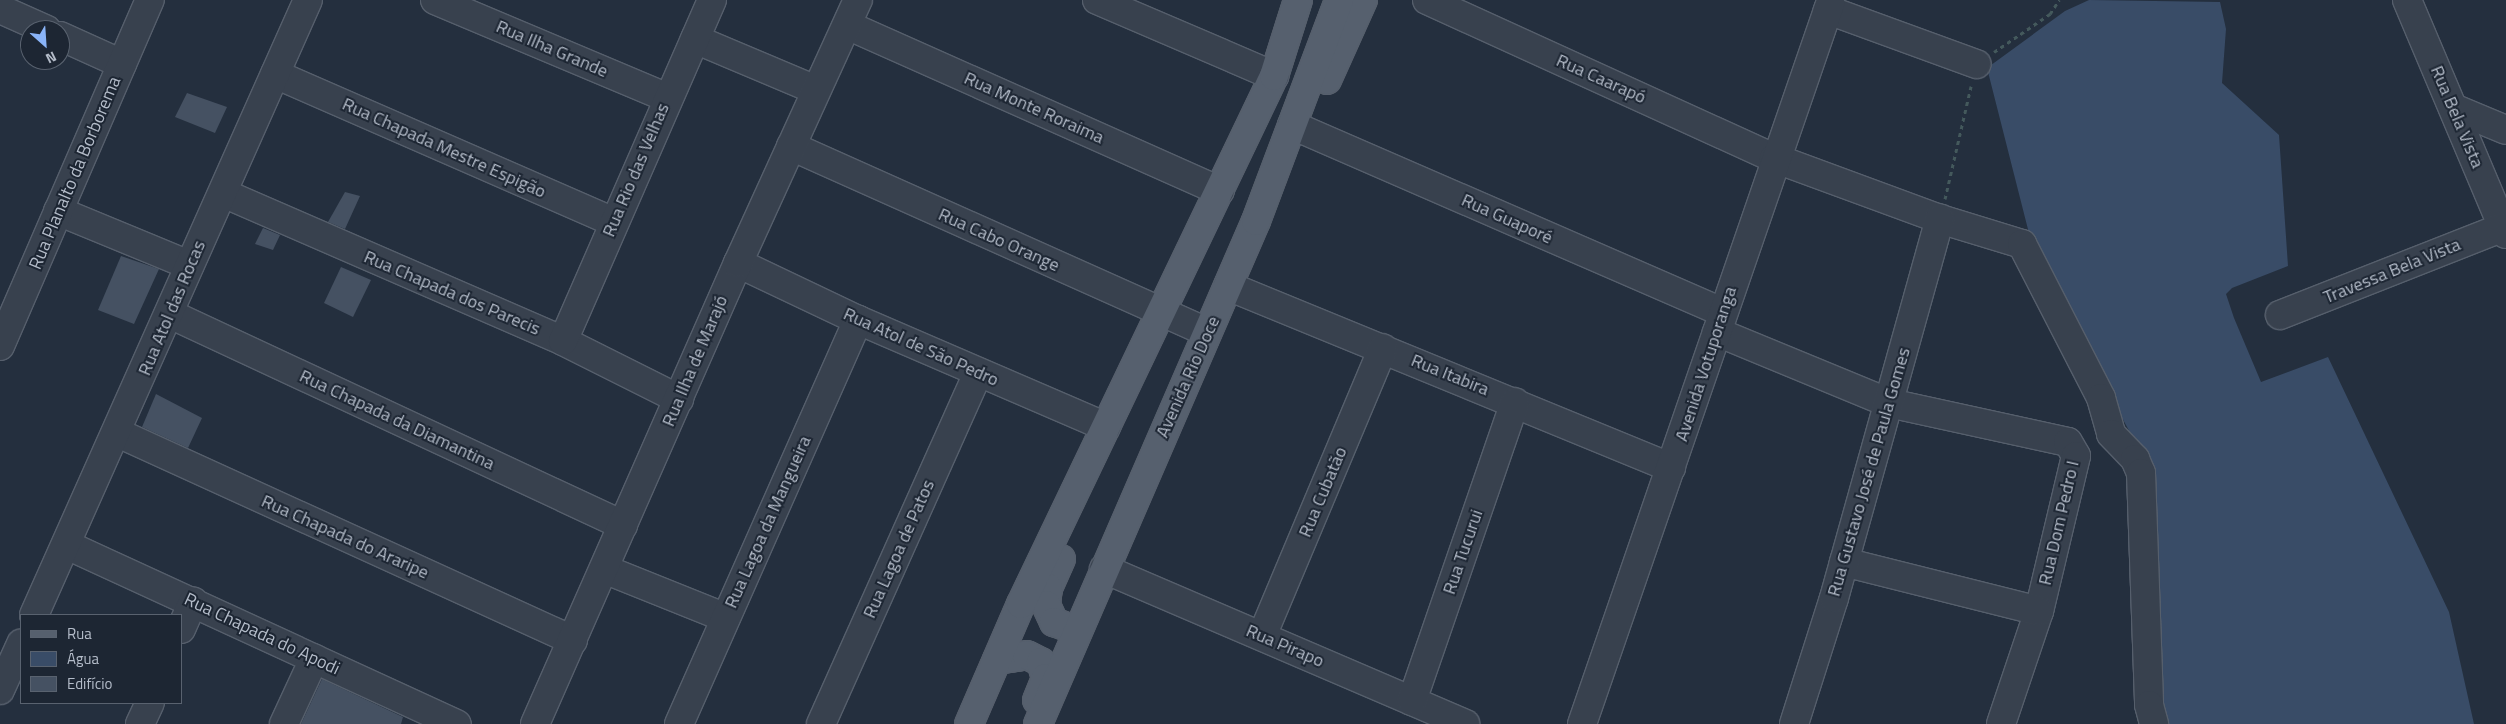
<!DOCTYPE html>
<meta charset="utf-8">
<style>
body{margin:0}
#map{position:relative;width:2506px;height:724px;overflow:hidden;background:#242f3e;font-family:"Titillium Web",sans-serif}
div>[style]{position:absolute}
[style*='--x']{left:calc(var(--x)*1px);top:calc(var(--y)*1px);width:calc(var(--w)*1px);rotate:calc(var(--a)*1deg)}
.water>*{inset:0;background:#394c67}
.building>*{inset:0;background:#455162}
.path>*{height:3px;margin-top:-1.5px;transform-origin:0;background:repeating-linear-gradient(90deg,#44595c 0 4px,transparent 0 8px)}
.roads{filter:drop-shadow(1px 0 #565f6c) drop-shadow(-1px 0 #565f6c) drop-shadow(0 1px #565f6c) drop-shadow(0 -1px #565f6c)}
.minor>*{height:28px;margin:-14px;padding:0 14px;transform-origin:14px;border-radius:14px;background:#38414e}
.major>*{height:28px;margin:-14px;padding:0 14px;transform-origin:14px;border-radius:14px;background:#56606e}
span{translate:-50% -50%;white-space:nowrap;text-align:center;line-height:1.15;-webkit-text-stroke:4px #1d2633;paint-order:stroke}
.street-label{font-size:18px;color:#b4bcc9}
.legend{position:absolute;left:20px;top:614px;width:162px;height:90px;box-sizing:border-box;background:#1d2633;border:1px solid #59626f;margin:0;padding:6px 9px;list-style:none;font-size:15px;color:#b4bcc9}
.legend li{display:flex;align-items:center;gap:10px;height:25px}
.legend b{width:25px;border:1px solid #59626f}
.north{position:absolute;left:20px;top:20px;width:50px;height:50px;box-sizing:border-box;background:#1d2633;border:1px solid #59626f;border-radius:50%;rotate:154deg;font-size:14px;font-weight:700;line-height:20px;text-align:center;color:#b4bcc9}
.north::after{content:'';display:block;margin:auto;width:18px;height:22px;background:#8ab4f8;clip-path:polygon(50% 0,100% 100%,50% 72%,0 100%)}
</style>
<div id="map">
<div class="water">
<i style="clip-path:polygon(2089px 0,2220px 2px,2226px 29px,2222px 83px,2279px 135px,2288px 266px,2232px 288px,2226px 294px,2234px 318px,2261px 382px,2328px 357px,2449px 612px,2474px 724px,2168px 724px,2155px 678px,2146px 462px,2035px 257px,1987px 68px,2065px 11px)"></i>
</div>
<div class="building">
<i style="clip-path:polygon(187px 93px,227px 107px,215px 133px,175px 117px)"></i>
<i style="clip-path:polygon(345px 192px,360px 196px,345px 229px,328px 222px)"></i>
<i style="clip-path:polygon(263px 228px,280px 235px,273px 250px,255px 244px)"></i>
<i style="clip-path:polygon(121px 256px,159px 269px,134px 324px,98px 310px)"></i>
<i style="clip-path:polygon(341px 267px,371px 280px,353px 317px,324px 303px)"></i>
<i style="clip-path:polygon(156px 394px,202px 418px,188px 448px,142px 427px)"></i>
<i style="clip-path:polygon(322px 679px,403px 717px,401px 724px,301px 724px)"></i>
</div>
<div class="path">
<i style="--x:1994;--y:52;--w:68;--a:-34.2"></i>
<i style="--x:2050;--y:14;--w:17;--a:-57"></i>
<i style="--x:1945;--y:199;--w:116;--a:-77"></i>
</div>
<div class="roads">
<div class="minor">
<i style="--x:435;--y:0;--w:253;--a:22.8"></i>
<i style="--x:1097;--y:0;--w:193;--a:23.2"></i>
<i style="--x:1427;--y:0;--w:381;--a:24.5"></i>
<i style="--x:1774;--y:158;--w:177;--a:20.2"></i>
<i style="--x:1940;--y:219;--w:86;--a:17"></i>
<i style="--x:2022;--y:244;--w:173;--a:62.8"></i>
<i style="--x:2101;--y:398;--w:37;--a:74"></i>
<i style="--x:2111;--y:434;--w:35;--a:46"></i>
<i style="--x:2135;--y:459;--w:15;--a:67"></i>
<i style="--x:2141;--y:473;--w:232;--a:88"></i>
<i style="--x:2149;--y:705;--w:20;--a:75"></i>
<i style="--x:2407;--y:0;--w:254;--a:67.1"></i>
<i style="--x:0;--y:9;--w:51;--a:24.1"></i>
<i style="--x:1828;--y:10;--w:158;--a:20"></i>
<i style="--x:847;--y:25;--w:408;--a:24"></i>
<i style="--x:60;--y:36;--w:68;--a:24.3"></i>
<i style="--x:695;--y:39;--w:131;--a:22.9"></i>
<i style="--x:275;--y:74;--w:370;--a:23.6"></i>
<i style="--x:2453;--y:108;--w:57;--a:22.5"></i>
<i style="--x:1292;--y:125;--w:469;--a:23.5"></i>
<i style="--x:791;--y:146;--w:456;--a:24.1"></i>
<i style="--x:223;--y:193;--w:371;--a:23.5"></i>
<i style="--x:563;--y:341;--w:130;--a:26.6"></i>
<i style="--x:58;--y:211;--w:142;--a:22.4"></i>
<i style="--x:738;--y:263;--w:133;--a:25.4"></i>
<i style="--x:858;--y:320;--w:270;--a:23.3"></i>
<i style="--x:1228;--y:286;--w:479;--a:22.3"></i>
<i style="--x:170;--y:314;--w:500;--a:25"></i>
<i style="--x:2280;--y:315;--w:240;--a:-21.5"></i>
<i style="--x:1717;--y:332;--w:186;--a:22.4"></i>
<i style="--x:1889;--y:403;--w:183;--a:12.3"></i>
<i style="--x:2068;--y:442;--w:16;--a:60"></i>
<i style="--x:2076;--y:456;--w:159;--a:103.4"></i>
<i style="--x:2039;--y:611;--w:119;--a:108.6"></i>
<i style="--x:563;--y:341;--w:372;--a:-66.4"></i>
<i style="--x:0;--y:346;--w:377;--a:-66.6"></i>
<i style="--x:118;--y:433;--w:500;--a:24.5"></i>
<i style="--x:67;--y:545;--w:429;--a:24.7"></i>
<i style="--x:1844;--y:562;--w:201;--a:14.1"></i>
<i style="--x:604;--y:569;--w:131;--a:21.9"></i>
<i style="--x:1104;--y:569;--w:393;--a:23.2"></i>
<i style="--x:34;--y:615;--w:673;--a:-65.99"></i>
<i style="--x:181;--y:629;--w:30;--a:-66"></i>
<i style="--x:1262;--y:636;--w:312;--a:-67.2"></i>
<i style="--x:0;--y:690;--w:51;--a:-65.5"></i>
<i style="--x:1412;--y:701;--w:316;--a:-71"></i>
<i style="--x:140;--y:724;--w:23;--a:-65"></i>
<i style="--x:284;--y:724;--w:72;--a:-65.2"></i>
<i style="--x:535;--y:724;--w:504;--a:-66.23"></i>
<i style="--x:738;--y:263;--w:289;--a:-65.5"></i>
<i style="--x:679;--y:724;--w:442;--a:-66.1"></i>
<i style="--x:821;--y:724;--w:385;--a:-65.9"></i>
<i style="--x:1582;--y:724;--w:762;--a:-70.99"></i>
<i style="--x:1794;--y:724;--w:132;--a:-72.4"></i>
<i style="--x:1834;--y:598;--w:394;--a:-74.4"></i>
</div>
<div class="major">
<i style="--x:1327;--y:80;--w:88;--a:-65.8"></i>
<i style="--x:1061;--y:559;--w:32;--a:114"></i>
<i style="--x:1048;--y:588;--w:17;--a:97"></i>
<i style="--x:1046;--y:605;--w:19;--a:65"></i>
<i style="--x:1054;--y:622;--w:25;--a:21"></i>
<i style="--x:997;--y:660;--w:30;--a:-9"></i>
<i style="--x:1027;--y:655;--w:16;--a:27"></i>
<i style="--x:1041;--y:662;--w:17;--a:73"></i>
<i style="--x:1046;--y:678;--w:24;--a:112"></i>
<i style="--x:969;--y:724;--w:131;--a:-66.6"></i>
<i style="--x:1021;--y:604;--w:585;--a:-64.4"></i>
<i style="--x:1274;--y:76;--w:80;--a:-72.5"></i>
<i style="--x:1038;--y:724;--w:548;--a:-66.57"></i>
<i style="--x:1256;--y:221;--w:236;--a:-69.4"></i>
</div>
</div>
<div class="street-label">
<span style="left:552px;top:49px;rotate:23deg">Rua Ilha Grande</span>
<span style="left:1601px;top:79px;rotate:24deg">Rua Caarapó</span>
<span style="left:1034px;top:108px;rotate:24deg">Rua Monte Roraima</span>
<span style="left:2457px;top:117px;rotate:67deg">Rua Bela Vista</span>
<span style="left:444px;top:148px;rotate:24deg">Rua Chapada Mestre Espigão</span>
<span style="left:636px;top:170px;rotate:-67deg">Rua Rio das Velhas</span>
<span style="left:75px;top:173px;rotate:-67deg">Rua Planalto da Borborema</span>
<span style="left:1507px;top:219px;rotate:24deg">Rua Guaporé</span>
<span style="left:999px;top:240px;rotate:24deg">Rua Cabo Orange</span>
<span style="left:2392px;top:271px;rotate:-22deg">Travessa Bela Vista</span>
<span style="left:452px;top:293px;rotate:23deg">Rua Chapada dos Parecis</span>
<span style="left:172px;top:308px;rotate:-67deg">Rua Atol das Rocas</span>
<span style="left:921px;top:347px;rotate:24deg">Rua Atol de São Pedro</span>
<span style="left:695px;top:361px;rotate:-67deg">Rua Ilha de Marajó</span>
<span style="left:1706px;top:364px;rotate:-72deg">Avenida Votuporanga</span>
<span style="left:1450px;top:375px;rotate:22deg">Rua Itabira</span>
<span style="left:1188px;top:377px;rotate:-66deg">Avenida Rio Doce</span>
<span style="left:397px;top:420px;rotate:25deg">Rua Chapada da Diamantina</span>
<span style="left:1869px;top:472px;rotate:-74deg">Rua Gustavo José de Paula Gomes</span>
<span style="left:1323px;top:492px;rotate:-67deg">Rua Cubatão</span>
<span style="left:768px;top:522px;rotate:-66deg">Rua Lagoa da Mangueira</span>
<span style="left:2059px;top:523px;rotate:-77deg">Rua Dom Pedro I</span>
<span style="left:345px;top:537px;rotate:24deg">Rua Chapada do Araripe</span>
<span style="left:899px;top:549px;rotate:-66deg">Rua Lagoa de Patos</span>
<span style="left:1463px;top:552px;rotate:-71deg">Rua Tucurui</span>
<span style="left:262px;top:634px;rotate:25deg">Rua Chapada do Apodi</span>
<span style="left:1285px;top:646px;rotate:23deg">Rua Pirapo</span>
</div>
<ul class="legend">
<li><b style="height:6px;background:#56606e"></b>Rua</li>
<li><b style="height:14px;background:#394c67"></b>Água</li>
<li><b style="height:14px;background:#455162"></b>Edifício</li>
</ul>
<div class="north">N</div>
</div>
